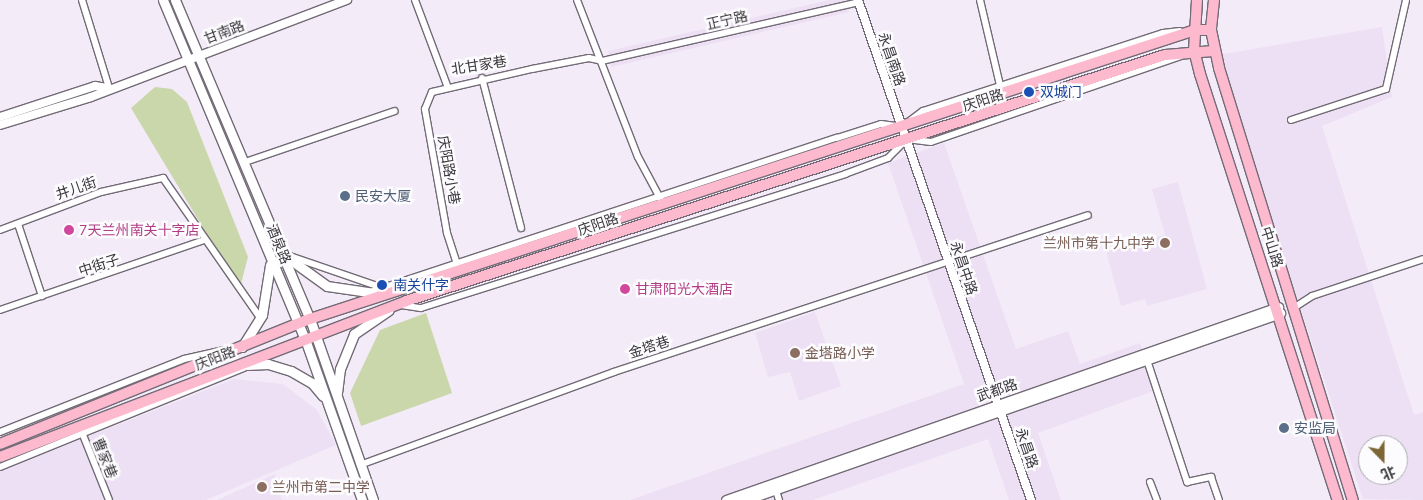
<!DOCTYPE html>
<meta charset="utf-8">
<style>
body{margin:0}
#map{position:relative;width:1423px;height:500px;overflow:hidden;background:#f3ebf8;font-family:Mulish,"Noto Sans SC",sans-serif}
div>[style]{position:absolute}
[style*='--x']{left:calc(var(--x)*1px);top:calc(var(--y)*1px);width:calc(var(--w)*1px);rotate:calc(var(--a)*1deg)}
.built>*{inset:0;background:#ede0f4}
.green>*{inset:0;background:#cad7aa}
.roads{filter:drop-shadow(1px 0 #726b76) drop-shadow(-1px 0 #726b76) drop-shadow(0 1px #726b76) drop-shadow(0 -1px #726b76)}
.minor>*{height:6px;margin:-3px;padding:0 3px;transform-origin:3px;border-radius:3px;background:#fff}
.tertiary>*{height:8px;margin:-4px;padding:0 4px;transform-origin:4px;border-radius:4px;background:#fff}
.secondary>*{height:9px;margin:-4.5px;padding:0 4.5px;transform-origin:4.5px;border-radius:4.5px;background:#fff}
.primary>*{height:10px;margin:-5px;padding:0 5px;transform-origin:5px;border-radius:5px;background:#fdbace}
.dots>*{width:14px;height:14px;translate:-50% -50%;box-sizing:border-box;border:2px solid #fcfbfd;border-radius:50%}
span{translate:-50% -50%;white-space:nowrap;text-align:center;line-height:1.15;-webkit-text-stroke:5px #fcfbfd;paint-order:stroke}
.street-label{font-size:14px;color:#3a373c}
.transit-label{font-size:14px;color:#164399}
.left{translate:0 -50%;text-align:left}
.service-label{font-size:14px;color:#4e5e75}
.hotel-label{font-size:14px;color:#b23c85}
.education-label{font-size:14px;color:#785e54}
.right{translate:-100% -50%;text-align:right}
.north{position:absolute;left:1358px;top:435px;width:50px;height:50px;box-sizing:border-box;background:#fcfbfd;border:1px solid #aeadb0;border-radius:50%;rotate:158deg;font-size:14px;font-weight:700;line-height:20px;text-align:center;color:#3a373c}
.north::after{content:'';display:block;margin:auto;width:18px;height:22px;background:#7c6636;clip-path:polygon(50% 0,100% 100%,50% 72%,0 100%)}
</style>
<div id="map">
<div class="built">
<i style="clip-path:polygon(829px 0,846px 0,849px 12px,611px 67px,608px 51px)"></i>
<i style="clip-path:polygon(evenodd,1382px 27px,1392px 97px,1322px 126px,1414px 415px,1423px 412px,1423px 500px,1363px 499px,1218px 55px,1382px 27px,1368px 445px,1398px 445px,1398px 475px,1368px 475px,1368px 445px)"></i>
<i style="clip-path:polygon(944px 143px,1016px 349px,1068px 331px,1080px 364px,1140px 343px,1156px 390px,1038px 433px,1061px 500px,1009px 500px,988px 439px,813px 500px,630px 500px,964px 384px,888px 163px)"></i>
<i style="clip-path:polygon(1178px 182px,1207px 289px,1147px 306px,1145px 299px,1121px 306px,1106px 251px,1165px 235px,1152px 189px)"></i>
<i style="clip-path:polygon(815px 312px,841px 386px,799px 401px,790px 372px,768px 377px,755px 333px)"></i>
<i style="clip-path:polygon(234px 379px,283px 384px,317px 410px,336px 445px,206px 500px,0 500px,0 471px)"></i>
<i style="clip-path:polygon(275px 474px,282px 500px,217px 500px)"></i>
</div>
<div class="green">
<i style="clip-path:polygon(155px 87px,172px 89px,187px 102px,248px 257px,241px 284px,235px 281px,131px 108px)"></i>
<i style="clip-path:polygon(426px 313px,452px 393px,361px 426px,350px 393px,380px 330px)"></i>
</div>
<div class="roads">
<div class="minor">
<i style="--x:82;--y:0;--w:92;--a:72.9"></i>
<i style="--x:415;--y:0;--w:91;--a:69.4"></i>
<i style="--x:577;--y:0;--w:168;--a:68.8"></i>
<i style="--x:638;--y:157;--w:47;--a:61.8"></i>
<i style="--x:980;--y:0;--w:87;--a:76.8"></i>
<i style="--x:482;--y:78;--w:155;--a:75.4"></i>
<i style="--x:911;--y:120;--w:15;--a:-37"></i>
<i style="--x:923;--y:111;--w:252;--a:-18"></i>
<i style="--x:1163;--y:33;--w:17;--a:-7"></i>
<i style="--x:1291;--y:120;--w:100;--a:-18.1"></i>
<i style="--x:1386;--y:89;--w:91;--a:-77.3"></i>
<i style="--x:245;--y:162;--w:158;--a:-18.8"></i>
<i style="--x:18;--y:224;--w:76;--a:71.6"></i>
<i style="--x:0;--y:230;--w:108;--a:-20.6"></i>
<i style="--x:101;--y:192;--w:64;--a:-12.7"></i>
<i style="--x:163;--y:178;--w:172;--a:55.2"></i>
<i style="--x:287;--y:255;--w:98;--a:19"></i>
<i style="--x:458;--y:267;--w:36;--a:-108"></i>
<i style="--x:447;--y:233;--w:126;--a:-100.1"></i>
<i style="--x:425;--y:109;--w:18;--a:-68"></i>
<i style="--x:432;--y:92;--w:103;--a:-13"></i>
<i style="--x:532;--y:69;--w:58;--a:-10.9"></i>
<i style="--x:589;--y:58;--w:13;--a:13"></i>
<i style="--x:602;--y:61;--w:264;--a:-12.9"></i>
<i style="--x:370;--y:292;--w:492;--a:-18.3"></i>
<i style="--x:837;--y:138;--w:46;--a:-17.7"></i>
<i style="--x:881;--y:124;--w:15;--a:8"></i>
<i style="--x:401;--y:305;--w:20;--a:9"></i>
<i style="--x:421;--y:308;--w:445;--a:-17.5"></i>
<i style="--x:845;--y:174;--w:46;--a:-20.4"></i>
<i style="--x:888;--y:158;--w:27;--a:-45"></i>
<i style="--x:907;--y:139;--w:24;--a:7"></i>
<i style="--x:931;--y:142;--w:264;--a:-19"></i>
<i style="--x:1292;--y:309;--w:24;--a:-33"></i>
<i style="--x:1312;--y:296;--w:117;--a:-18.4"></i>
<i style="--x:0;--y:310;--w:216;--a:-18.9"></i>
<i style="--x:1146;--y:357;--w:132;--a:71.8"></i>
<i style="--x:1187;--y:482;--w:25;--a:-12"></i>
<i style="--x:1211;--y:477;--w:24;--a:71"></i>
<i style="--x:81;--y:430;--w:75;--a:68.2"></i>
<i style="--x:0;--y:432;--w:198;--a:-21.6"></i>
<i style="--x:184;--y:359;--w:41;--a:-12.7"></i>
<i style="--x:360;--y:465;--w:270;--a:-20.1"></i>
<i style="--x:614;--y:372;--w:499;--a:-18.3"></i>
<i style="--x:0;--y:467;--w:263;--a:-22.1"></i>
<i style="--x:1150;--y:482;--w:19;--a:69"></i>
<i style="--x:775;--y:487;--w:14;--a:73"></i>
</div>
<div class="tertiary">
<i style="--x:858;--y:0;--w:529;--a:70.91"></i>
<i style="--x:0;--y:117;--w:100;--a:-18.1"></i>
<i style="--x:95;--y:86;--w:12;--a:9"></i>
<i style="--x:0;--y:125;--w:95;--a:-17.1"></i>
<i style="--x:91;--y:97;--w:274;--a:-20.8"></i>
</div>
<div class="secondary">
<i style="--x:163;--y:0;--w:368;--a:67.3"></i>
<i style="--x:305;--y:339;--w:171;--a:70.5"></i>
<i style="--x:175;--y:0;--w:346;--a:67.1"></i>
<i style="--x:310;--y:319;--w:192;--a:70.8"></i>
<i style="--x:284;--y:255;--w:53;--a:35.8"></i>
<i style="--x:327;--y:286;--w:56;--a:8.3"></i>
<i style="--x:242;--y:347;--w:38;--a:-58"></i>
<i style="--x:262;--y:315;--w:51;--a:-80.9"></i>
<i style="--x:247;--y:365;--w:21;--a:-3"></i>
<i style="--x:268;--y:364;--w:24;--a:17"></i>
<i style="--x:291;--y:371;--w:24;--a:30"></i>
<i style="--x:312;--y:383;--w:17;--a:50"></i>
<i style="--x:337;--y:393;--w:24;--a:-83"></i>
<i style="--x:340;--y:369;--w:38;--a:-68"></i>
<i style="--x:354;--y:334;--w:42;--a:-34.4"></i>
<i style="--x:726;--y:500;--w:585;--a:-19.27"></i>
<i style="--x:745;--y:500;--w:567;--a:-19.27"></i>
</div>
<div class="primary">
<i style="--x:1197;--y:0;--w:50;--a:93.4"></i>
<i style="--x:1194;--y:50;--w:25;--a:76"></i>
<i style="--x:1200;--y:74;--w:448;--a:72.1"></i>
<i style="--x:1214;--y:0;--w:30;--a:96"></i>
<i style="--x:1211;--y:30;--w:39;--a:78"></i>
<i style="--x:1219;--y:68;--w:452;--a:72.8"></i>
<i style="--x:0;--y:444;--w:334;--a:-22"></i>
<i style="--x:310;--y:319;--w:931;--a:-18.08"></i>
<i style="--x:1195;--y:30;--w:16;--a:0"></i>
<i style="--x:0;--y:457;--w:435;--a:-21"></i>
<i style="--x:406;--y:301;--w:798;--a:-17.96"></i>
<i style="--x:1165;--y:55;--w:49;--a:-4.7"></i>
</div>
</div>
<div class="dots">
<i style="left:1029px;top:92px;background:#1a4fb4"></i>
<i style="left:345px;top:196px;background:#5c6f8a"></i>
<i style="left:69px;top:230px;background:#d1479c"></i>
<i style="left:1165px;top:243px;background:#8d6e63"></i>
<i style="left:382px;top:285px;background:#1a4fb4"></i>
<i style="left:625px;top:289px;background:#d1479c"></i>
<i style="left:795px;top:353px;background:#8d6e63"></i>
<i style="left:1284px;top:428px;background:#5c6f8a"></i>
<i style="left:262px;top:487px;background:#8d6e63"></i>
</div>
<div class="street-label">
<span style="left:727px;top:20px;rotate:-13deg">正宁路</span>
<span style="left:224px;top:32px;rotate:-21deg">甘南路</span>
<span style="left:892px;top:59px;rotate:71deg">永昌南路</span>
<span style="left:479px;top:65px;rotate:-9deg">北甘家巷</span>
<span style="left:983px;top:100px;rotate:-18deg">庆阳路</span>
<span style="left:449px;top:170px;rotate:80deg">庆阳路小巷</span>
<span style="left:76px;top:188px;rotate:-19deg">井儿街</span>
<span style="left:598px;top:224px;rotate:-19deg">庆阳路</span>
<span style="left:279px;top:244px;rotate:68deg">酒泉路</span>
<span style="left:1272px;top:247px;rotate:72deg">中山路</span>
<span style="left:99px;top:265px;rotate:-18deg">中街子</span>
<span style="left:964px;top:268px;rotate:71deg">永昌中路</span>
<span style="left:649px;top:347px;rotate:-18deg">金塔巷</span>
<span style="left:215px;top:358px;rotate:-21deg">庆阳路</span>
<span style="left:997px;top:390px;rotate:-19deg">武都路</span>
<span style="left:1027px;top:448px;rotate:71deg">永昌路</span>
<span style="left:105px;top:458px;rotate:68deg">曹家巷</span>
</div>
<div class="transit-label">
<span class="left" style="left:1040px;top:92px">双城门</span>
<span class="left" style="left:393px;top:285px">南关什字</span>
</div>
<div class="service-label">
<span class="left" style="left:355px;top:196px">民安大厦</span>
<span class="left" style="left:1294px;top:428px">安监局</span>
</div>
<div class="hotel-label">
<span class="left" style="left:79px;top:230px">7天兰州南关十字店</span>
<span class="left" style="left:635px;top:289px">甘肃阳光大酒店</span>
</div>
<div class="education-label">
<span class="right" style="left:1155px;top:243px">兰州市第十九中学</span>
<span class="left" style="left:805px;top:353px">金塔路小学</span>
<span class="left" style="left:272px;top:487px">兰州市第二中学</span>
</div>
<div class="north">北</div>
</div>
